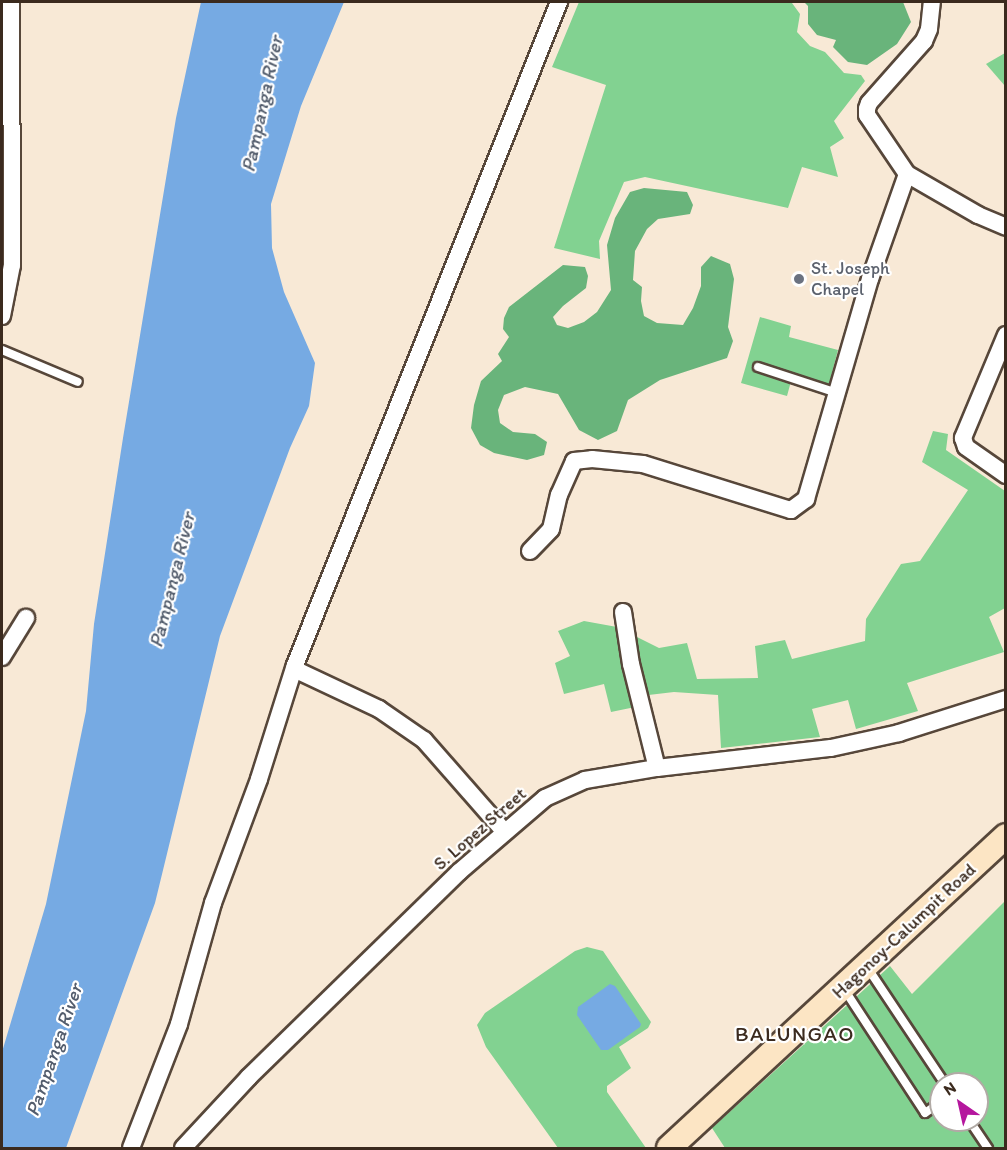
<!DOCTYPE html>
<style>
body{margin:0}
#map{position:relative;width:1007px;height:1150px;overflow:hidden;background:#f8e9d6;font-family:Itim,sans-serif}
div>[style]{position:absolute}
[style*='--x']{left:calc(var(--x)*1px);top:calc(var(--y)*1px);width:calc(var(--w)*1px);rotate:calc(var(--a)*1deg)}
.green>*{inset:0;background:#82d291}
.forest>*{inset:0;background:#69b47b}
.water>*{inset:0;background:#76aae3}
.roads{filter:drop-shadow(2px 0 #57473a) drop-shadow(-2px 0 #57473a) drop-shadow(0 2px #57473a) drop-shadow(0 -2px #57473a)}
.lane>*{height:8px;margin:-4px;padding:0 4px;transform-origin:4px;border-radius:4px;background:#fff}
.street>*{height:16px;margin:-8px;padding:0 8px;transform-origin:8px;border-radius:8px;background:#fff}
.secondary>*{height:24px;margin:-12px;padding:0 12px;transform-origin:12px;border-radius:12px;background:#fce5c4}
.dots>*{width:16px;height:16px;translate:-50% -50%;box-sizing:border-box;border:3px solid #fff;border-radius:50%}
span{translate:-50% -50%;white-space:nowrap;text-align:center;line-height:1.15;-webkit-text-stroke:4.5px #fff;paint-order:stroke}
.worship-label{font-size:18px;color:#5b616d}
.left{translate:0 -50%;text-align:left}
.street-label{font-size:18px;color:#3b2a1e}
.water-label{font-size:20px;color:#535d6d;font-style:italic}
.quarter-label{font-size:21px;color:#3b2a1e;letter-spacing:1.5px}
.frame{position:absolute;inset:0;border:3px solid #3b2a1e;pointer-events:none}
.north{position:absolute;left:929px;top:1072px;width:60px;height:60px;box-sizing:border-box;background:#fff;border:2px solid #b1aaa5;border-radius:50%;rotate:326deg;font-size:16px;font-weight:700;line-height:24px;text-align:center;color:#3b2a1e}
.north::after{content:'';display:block;margin:auto;width:21px;height:27px;background:#b5179e;clip-path:polygon(50% 0,100% 100%,50% 72%,0 100%)}
</style>
<div id="map">
<div class="green">
<i style="clip-path:polygon(579px 2px,792px 3px,800px 14px,797px 32px,810px 46px,825px 52px,844px 73px,861px 75px,865px 81px,834px 121px,844px 138px,830px 147px,838px 177px,802px 167px,788px 208px,645px 177px,624px 182px,599px 241px,600px 259px,554px 248px,606px 85px,552px 67px)"></i>
<i style="clip-path:polygon(1005px 53px,1005px 86px,986px 64px)"></i>
<i style="clip-path:polygon(760px 317px,791px 326px,789px 337px,838px 350px,829px 384px,793px 374px,787px 396px,741px 383px)"></i>
<i style="clip-path:polygon(933px 431px,948px 434px,946px 450px,1005px 491px,1005px 608px,989px 617px,1004px 652px,907px 683px,918px 711px,856px 729px,848px 700px,812px 709px,820px 737px,721px 748px,718px 695px,674px 692px,640px 696px,640px 706px,611px 712px,604px 684px,564px 694px,555px 663px,570px 656px,558px 631px,584px 621px,617px 627px,659px 648px,687px 643px,697px 679px,758px 678px,755px 646px,785px 640px,792px 659px,865px 641px,866px 619px,901px 564px,920px 561px,968px 490px,922px 462px)"></i>
<i style="clip-path:polygon(evenodd,1005px 901px,1005px 1148px,725px 1148px,712px 1128px,890px 966px,912px 994px,1005px 901px,941px 1084px,977px 1084px,977px 1120px,941px 1120px,941px 1084px)"></i>
<i style="clip-path:polygon(587px 947px,603px 951px,651px 1022px,648px 1028px,619px 1047px,631px 1068px,607px 1086px,607px 1092px,646px 1148px,558px 1148px,486px 1047px,477px 1025px,485px 1013px,575px 951px)"></i>
</div>
<div class="forest">
<i style="clip-path:polygon(804px 2px,903px 2px,911px 22px,897px 44px,867px 65px,848px 62px,833px 47px,836px 40px,817px 35px,808px 24px,808px 6px)"></i>
<i style="clip-path:polygon(644px 188px,687px 192px,693px 205px,690px 214px,658px 219px,647px 229px,635px 251px,633px 280px,642px 287px,641px 301px,644px 316px,657px 323px,683px 325px,693px 308px,701px 286px,701px 267px,711px 256px,730px 264px,734px 279px,728px 327px,733px 341px,727px 358px,660px 380px,628px 400px,617px 431px,598px 440px,579px 430px,558px 394px,525px 387px,504px 395px,498px 410px,500px 423px,513px 432px,535px 434px,547px 442px,544px 455px,527px 460px,494px 453px,480px 445px,471px 428px,474px 405px,481px 381px,502px 361px,498px 354px,509px 337px,503px 329px,504px 318px,509px 307px,563px 265px,585px 267px,588px 276px,586px 288px,563px 306px,553px 317px,557px 325px,568px 328px,584px 322px,597px 312px,611px 290px,607px 245px,615px 218px,630px 192px)"></i>
</div>
<div class="water">
<i style="clip-path:polygon(201px 2px,344px 2px,301px 106px,271px 204px,272px 248px,284px 292px,315px 363px,309px 406px,290px 448px,220px 636px,155px 903px,66px 1148px,2px 1148px,2px 1052px,46px 904px,86px 711px,94px 624px,123px 438px,176px 118px)"></i>
<i style="clip-path:polygon(610px 984px,615px 986px,641px 1024px,640px 1027px,608px 1050px,601px 1050px,577px 1015px,578px 1007px)"></i>
</div>
<div class="roads">
<div class="lane">
<i style="--x:2;--y:350;--w:82;--a:22.8"></i>
<i style="--x:758;--y:367;--w:83;--a:18.2"></i>
<i style="--x:867;--y:967;--w:141;--a:56.3"></i>
<i style="--x:844;--y:989;--w:148;--a:56.8"></i>
<i style="--x:925;--y:1113;--w:19;--a:-35"></i>
<i style="--x:966;--y:1084;--w:4;--a:-34"></i>
<i style="--x:969;--y:1120;--w:34;--a:56"></i>
</div>
<div class="street">
<i style="--x:907;--y:174;--w:82;--a:30"></i>
<i style="--x:978;--y:215;--w:30;--a:23"></i>
<i style="--x:2;--y:316;--w:52;--a:-78.9"></i>
<i style="--x:12;--y:265;--w:263;--a:-90.2"></i>
<i style="--x:1006;--y:335;--w:112;--a:112.7"></i>
<i style="--x:963;--y:438;--w:9;--a:72"></i>
<i style="--x:966;--y:447;--w:49;--a:35"></i>
<i style="--x:530;--y:551;--w:30;--a:-46"></i>
<i style="--x:551;--y:529;--w:35;--a:-77"></i>
<i style="--x:559;--y:495;--w:37;--a:-66"></i>
<i style="--x:574;--y:461;--w:18;--a:-6"></i>
<i style="--x:592;--y:459;--w:51;--a:5.6"></i>
<i style="--x:643;--y:464;--w:155;--a:17.3"></i>
<i style="--x:791;--y:510;--w:19;--a:-36"></i>
<i style="--x:806;--y:499;--w:229;--a:-73.8"></i>
<i style="--x:870;--y:279;--w:111;--a:-70.6"></i>
<i style="--x:907;--y:174;--w:71;--a:-124.1"></i>
<i style="--x:867;--y:115;--w:6;--a:-90"></i>
<i style="--x:867;--y:109;--w:6;--a:-72"></i>
<i style="--x:869;--y:103;--w:83;--a:-48.4"></i>
<i style="--x:924;--y:41;--w:13;--a:-67"></i>
<i style="--x:929;--y:29;--w:27;--a:-84"></i>
<i style="--x:623;--y:612;--w:53;--a:81.3"></i>
<i style="--x:631;--y:664;--w:107;--a:76"></i>
<i style="--x:2;--y:657;--w:46;--a:-58.4"></i>
<i style="--x:294;--y:669;--w:94;--a:25.2"></i>
<i style="--x:379;--y:709;--w:55;--a:34.6"></i>
<i style="--x:424;--y:740;--w:121;--a:48.7"></i>
<i style="--x:131;--y:1148;--w:133;--a:-68.8"></i>
<i style="--x:179;--y:1024;--w:126;--a:-74.3"></i>
<i style="--x:213;--y:903;--w:132;--a:-69.6"></i>
<i style="--x:259;--y:779;--w:120;--a:-72.5"></i>
<i style="--x:295;--y:665;--w:714;--a:-68.29"></i>
<i style="--x:183;--y:1148;--w:97;--a:-47.1"></i>
<i style="--x:249;--y:1077;--w:293;--a:-44.3"></i>
<i style="--x:459;--y:872;--w:113;--a:-40.7"></i>
<i style="--x:545;--y:798;--w:44;--a:-24.2"></i>
<i style="--x:585;--y:780;--w:73;--a:-9.5"></i>
<i style="--x:657;--y:768;--w:175;--a:-6.6"></i>
<i style="--x:831;--y:748;--w:70;--a:-12.4"></i>
<i style="--x:899;--y:733;--w:112;--a:-17.6"></i>
</div>
<div class="secondary">
<i style="--x:669;--y:1148;--w:459;--a:-42.8"></i>
</div>
</div>
<div class="dots">
<i style="left:799px;top:279px;background:#6b7280"></i>
</div>
<div class="worship-label">
<span class="left" style="left:811px;top:279px">St. Joseph<br>Chapel</span>
</div>
<div class="street-label">
<span style="left:480px;top:829px;rotate:-41deg">S. Lopez Street</span>
<span style="left:904px;top:931px;rotate:-43deg">Hagonoy-Calumpit Road</span>
</div>
<div class="water-label">
<span style="left:262px;top:104px;rotate:-78deg">Pampanga River</span>
<span style="left:172px;top:580px;rotate:-76deg">Pampanga River</span>
<span style="left:54px;top:1050px;rotate:-71deg">Pampanga River</span>
</div>
<div class="quarter-label">
<span style="left:795px;top:1034px">BALUNGAO</span>
</div>
<div class="frame"></div>
<div class="north">N</div>
</div>
